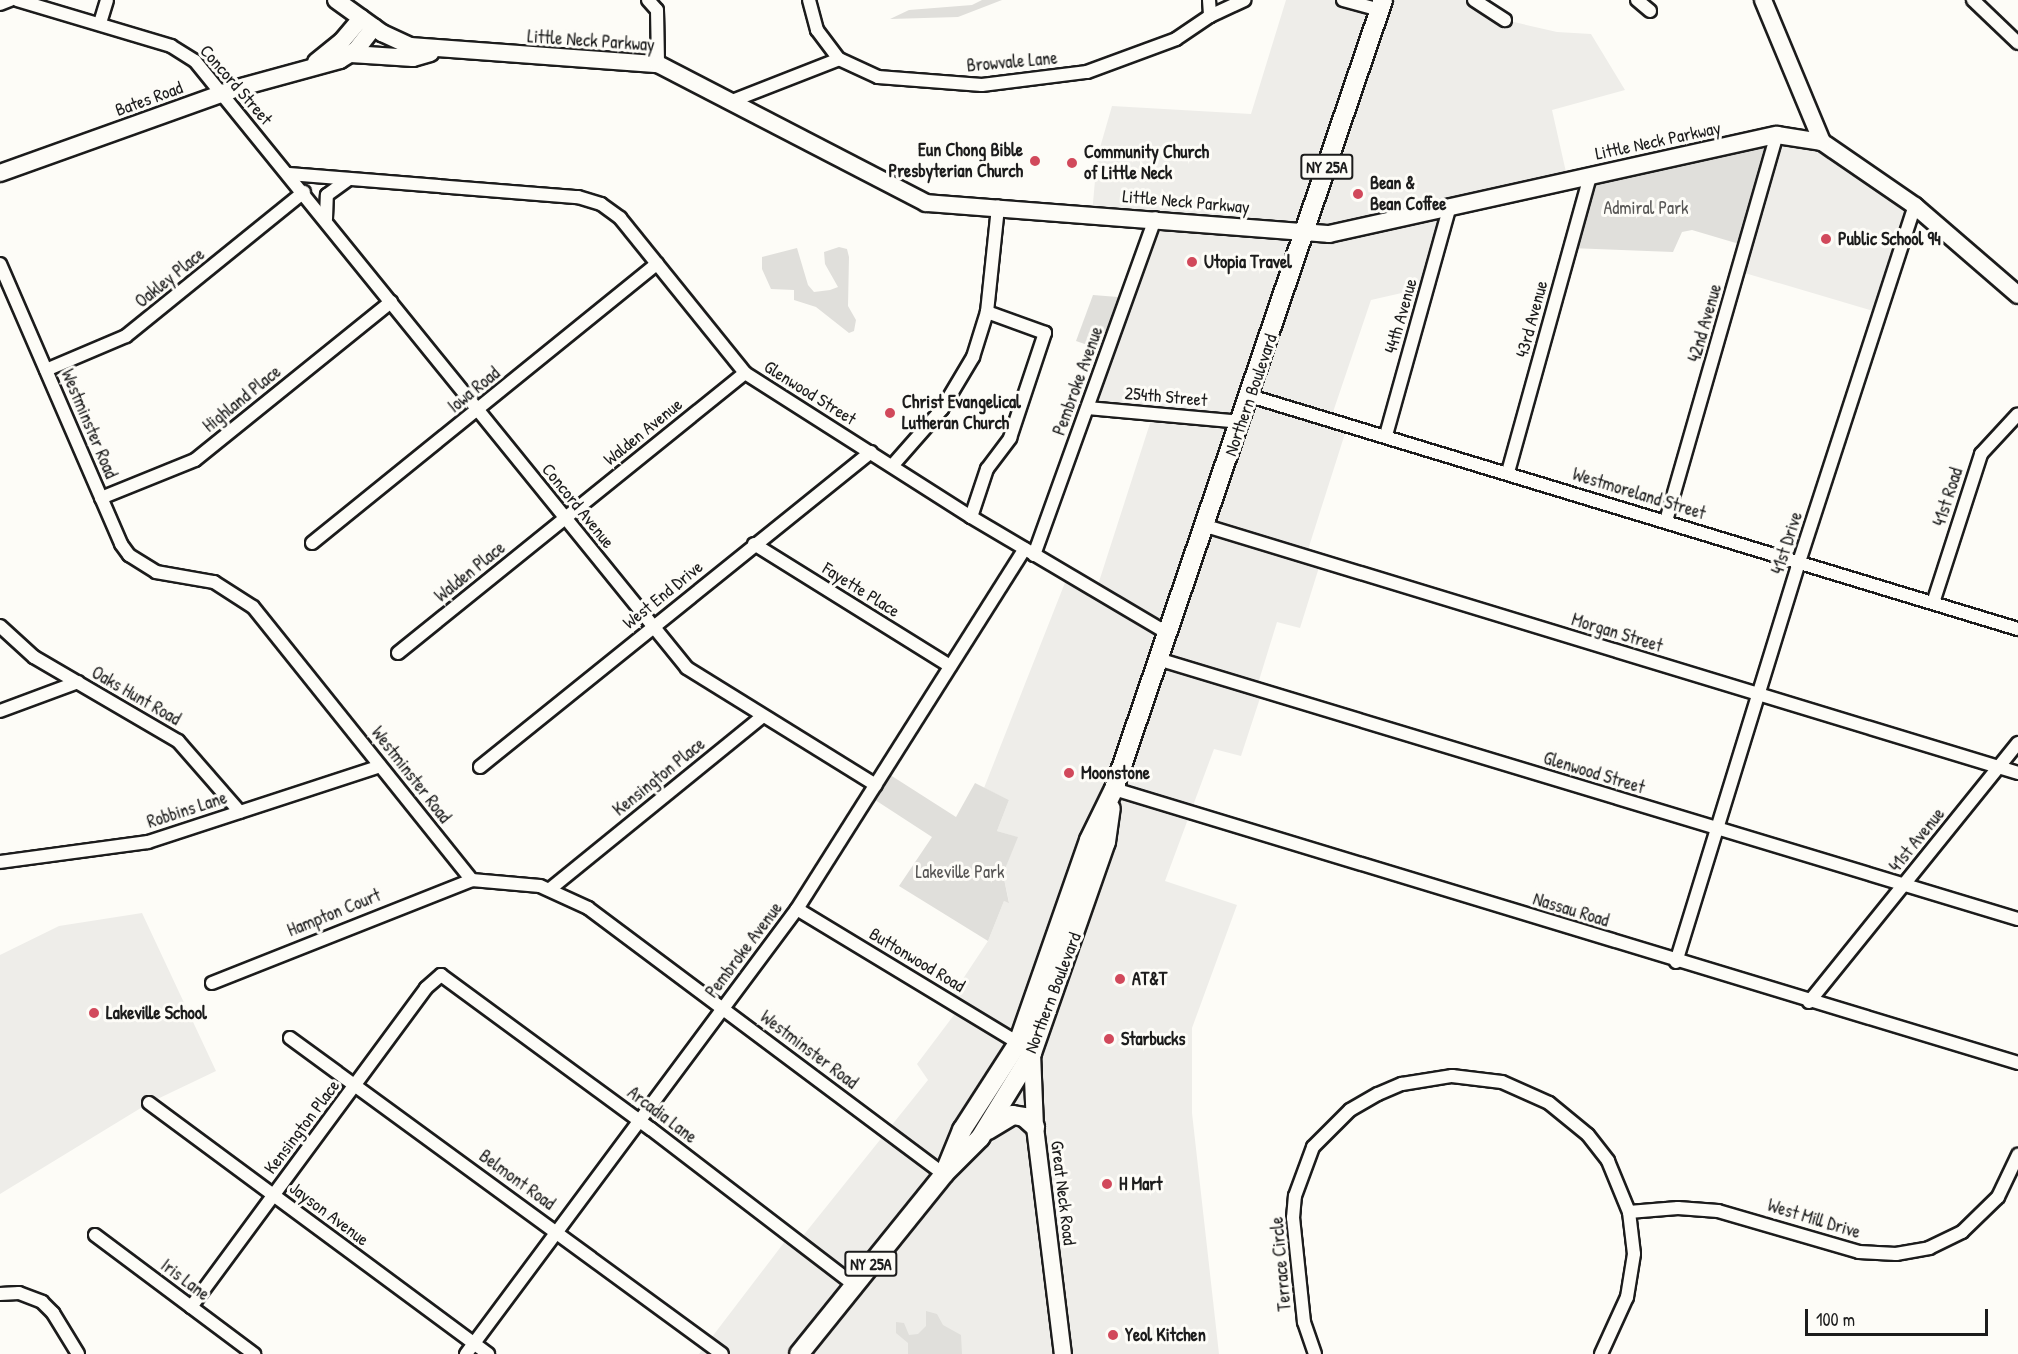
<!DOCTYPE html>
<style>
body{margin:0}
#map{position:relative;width:2018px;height:1354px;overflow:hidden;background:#fdfcf7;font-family:"Patrick Hand",sans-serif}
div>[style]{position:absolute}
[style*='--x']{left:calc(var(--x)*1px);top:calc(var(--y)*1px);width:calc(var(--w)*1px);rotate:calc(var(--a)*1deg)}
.built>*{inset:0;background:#eeede9}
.green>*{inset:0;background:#e0dfdb}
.roads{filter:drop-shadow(2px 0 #1c1c1c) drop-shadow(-2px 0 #1c1c1c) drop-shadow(0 2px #1c1c1c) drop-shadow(0 -2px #1c1c1c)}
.street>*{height:12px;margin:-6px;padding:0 6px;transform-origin:6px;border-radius:6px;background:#fdfcf7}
.secondary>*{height:16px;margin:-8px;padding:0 8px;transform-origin:8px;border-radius:8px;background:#fdfcf7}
.primary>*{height:18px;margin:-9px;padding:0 9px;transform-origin:9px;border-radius:9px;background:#fdfcf7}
.dots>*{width:16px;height:16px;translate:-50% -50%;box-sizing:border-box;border:3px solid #fdfcf7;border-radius:50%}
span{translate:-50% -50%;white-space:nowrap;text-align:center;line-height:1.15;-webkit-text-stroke:6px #fdfcf7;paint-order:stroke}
.shield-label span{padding:2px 4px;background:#fdfcf7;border:2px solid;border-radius:4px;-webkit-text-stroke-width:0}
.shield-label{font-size:16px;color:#1c1c1c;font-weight:700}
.street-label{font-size:18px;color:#1c1c1c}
.poi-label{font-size:18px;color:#1c1c1c;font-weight:700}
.right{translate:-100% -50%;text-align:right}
.left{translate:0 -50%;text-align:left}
.park-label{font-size:18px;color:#575655}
.scale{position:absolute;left:1805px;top:1309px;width:183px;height:27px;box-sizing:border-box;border:3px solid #1c1c1c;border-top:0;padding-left:8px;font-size:18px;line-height:21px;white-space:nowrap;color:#1c1c1c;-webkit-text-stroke:4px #fdfcf7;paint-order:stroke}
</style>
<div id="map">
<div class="built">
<i style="clip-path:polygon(1286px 0,1487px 0,1482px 5px,1505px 20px,1557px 32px,1591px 34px,1625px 90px,1552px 110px,1568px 181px,1450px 206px,1428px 287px,1371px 300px,1331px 418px,1348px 424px,1306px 556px,1321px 561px,1300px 628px,1277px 622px,1256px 690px,1262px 692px,1241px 756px,1214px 749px,1165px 881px,1237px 905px,1192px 1028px,1192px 1113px,1219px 1354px,699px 1354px,789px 1236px,798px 1242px,928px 1080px,917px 1064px,960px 1007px,949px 1000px,988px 941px,1004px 901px,1009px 902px,1003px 874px,1017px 837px,997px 831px,1009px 800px,984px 788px,1068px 575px,1096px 591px,1153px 414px,1088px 408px,1155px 219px,1092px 214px,1097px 158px,1112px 106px,1251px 114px)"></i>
<i style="clip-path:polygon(1777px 135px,1822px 142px,1915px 206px,1880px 313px,1738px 271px)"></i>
<i style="clip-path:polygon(142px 913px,216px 1071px,149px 1103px,0 1194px,0 955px,59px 926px)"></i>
</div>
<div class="green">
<i style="clip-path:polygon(982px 0,1002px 0,958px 17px,890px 19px,909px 10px,972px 5px)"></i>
<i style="clip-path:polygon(1777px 135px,1746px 246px,1692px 230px,1682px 232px,1673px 252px,1570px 248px,1590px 176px)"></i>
<i style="clip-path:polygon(839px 247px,847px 249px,849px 257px,848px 306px,856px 320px,854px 331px,849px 333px,816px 307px,794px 300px,794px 290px,771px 289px,762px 269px,762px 257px,797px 248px,808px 285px,814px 292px,830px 290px,838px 287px,825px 264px,824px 252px)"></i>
<i style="clip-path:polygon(1093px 295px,1118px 297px,1099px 349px,1076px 341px)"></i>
<i style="clip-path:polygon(884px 771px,956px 817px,975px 783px,1009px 800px,997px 831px,1018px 837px,1003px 874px,1009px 903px,1004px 901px,988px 941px,899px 886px,932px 837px,869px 796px)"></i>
<i style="clip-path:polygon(926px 1311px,937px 1314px,943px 1325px,961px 1335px,962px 1354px,908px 1354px,908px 1343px,896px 1333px,896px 1322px,904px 1323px,909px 1335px,918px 1334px,926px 1326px)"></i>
</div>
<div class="roads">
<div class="street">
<i style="--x:17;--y:0;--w:161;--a:16.6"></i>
<i style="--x:171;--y:46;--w:28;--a:32"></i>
<i style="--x:195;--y:61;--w:781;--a:50.97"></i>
<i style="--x:687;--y:668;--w:222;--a:31.8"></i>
<i style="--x:648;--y:0;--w:13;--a:48"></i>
<i style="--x:657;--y:10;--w:54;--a:88.9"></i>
<i style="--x:809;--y:0;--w:31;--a:75"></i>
<i style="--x:817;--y:30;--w:36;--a:53"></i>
<i style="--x:839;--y:59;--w:43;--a:24.8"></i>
<i style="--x:878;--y:77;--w:104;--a:4.4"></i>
<i style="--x:982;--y:85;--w:106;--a:-7.1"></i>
<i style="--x:1087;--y:72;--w:95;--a:-20.3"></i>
<i style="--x:1176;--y:39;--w:41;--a:-34.1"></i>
<i style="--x:1210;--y:16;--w:38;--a:-25"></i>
<i style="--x:1209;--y:0;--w:16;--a:86"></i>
<i style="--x:1343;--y:0;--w:38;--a:15"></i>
<i style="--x:1474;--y:0;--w:37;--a:33"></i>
<i style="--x:1637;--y:0;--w:17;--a:40"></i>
<i style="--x:1973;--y:0;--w:62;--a:43.7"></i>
<i style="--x:0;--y:4;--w:11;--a:-22"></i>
<i style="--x:100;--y:23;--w:24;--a:-73"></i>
<i style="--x:732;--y:101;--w:115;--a:-21.4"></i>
<i style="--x:289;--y:174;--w:290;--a:4.6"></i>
<i style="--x:578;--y:197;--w:24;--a:17"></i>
<i style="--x:601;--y:204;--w:24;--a:36"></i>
<i style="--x:620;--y:218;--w:199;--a:51.1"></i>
<i style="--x:745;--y:373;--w:268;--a:32.5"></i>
<i style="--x:971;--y:517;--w:230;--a:30.6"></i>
<i style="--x:326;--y:219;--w:24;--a:-88"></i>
<i style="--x:327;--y:195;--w:26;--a:-36"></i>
<i style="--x:0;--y:264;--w:305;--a:66.6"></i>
<i style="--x:121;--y:544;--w:14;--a:54"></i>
<i style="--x:129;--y:555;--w:32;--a:32"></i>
<i style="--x:156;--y:572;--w:59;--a:9.8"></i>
<i style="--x:214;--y:582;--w:46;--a:32.7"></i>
<i style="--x:253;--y:607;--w:350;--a:51.3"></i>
<i style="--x:472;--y:880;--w:68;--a:5"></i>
<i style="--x:540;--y:886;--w:53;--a:24.6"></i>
<i style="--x:588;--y:908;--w:444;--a:36.8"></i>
<i style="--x:46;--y:370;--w:87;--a:-23"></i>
<i style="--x:126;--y:336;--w:229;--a:-39"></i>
<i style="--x:1250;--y:396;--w:803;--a:16.88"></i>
<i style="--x:1088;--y:408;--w:154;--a:5.2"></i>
<i style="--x:1386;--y:435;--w:238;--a:-74.4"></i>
<i style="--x:892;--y:466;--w:76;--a:-48.7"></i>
<i style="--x:942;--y:409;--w:61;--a:-59.2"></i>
<i style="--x:973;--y:357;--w:47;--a:-72.7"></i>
<i style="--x:987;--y:312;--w:106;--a:-84"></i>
<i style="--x:1508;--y:472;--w:307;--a:-74.5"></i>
<i style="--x:101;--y:498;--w:101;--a:-22"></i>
<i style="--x:195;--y:460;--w:252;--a:-38.9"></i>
<i style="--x:971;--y:517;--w:51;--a:-71.6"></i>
<i style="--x:987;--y:469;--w:39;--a:-53"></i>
<i style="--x:1010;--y:438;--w:111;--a:-71.6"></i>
<i style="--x:1045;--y:333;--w:62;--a:-160.1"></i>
<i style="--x:1666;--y:521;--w:402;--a:-74"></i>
<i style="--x:1206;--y:526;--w:849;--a:16.92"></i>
<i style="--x:312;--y:543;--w:444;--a:-39"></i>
<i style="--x:754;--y:544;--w:231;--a:31.9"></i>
<i style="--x:1034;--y:555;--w:358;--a:-70.2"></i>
<i style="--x:1933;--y:603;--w:157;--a:-72.1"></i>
<i style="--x:1981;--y:454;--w:54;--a:-47.2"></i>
<i style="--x:0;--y:626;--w:46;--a:42.4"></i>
<i style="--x:34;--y:657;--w:167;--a:30.3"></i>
<i style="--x:178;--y:741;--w:94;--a:48.9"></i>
<i style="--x:398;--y:653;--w:446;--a:-38.9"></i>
<i style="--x:1161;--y:660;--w:895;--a:16.82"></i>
<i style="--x:0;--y:711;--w:83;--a:-20.4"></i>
<i style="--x:480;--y:767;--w:502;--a:-38.86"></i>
<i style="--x:1114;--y:789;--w:945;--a:16.86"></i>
<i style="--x:0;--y:862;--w:149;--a:-7.7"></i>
<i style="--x:148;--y:842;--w:244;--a:-18.1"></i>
<i style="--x:550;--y:889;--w:273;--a:-39.1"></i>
<i style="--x:797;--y:909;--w:258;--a:31.2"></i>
<i style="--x:1676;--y:962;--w:418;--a:-72.9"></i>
<i style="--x:1799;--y:562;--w:374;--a:-72"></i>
<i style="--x:212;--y:983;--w:280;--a:-21.6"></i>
<i style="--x:1809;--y:1002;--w:333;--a:-51.1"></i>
<i style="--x:290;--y:1038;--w:535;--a:36.18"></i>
<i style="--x:149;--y:1103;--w:422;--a:36.5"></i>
<i style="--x:1629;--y:1212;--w:49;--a:-4.7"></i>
<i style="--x:1678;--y:1208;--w:40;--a:4.3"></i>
<i style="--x:1718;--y:1211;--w:147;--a:16.2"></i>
<i style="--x:1859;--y:1252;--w:37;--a:3"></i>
<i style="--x:1896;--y:1254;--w:34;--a:-10"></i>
<i style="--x:1929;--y:1248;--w:37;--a:-26"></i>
<i style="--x:1962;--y:1232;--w:50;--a:-44.2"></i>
<i style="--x:1998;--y:1197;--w:47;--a:-64.5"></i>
<i style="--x:95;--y:1235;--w:199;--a:36.8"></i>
<i style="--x:0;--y:1294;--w:19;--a:-3"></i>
<i style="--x:19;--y:1293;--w:25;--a:21"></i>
<i style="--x:42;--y:1302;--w:16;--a:45"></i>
<i style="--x:53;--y:1313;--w:48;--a:58.6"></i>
<i style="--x:191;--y:1307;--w:396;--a:-53.6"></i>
<i style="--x:426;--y:988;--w:20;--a:-41"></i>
<i style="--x:441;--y:975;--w:260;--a:36.3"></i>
<i style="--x:651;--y:1129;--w:256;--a:37.5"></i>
<i style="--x:466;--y:1354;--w:555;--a:-53.36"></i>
<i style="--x:797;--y:909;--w:426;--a:-57.7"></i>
<i style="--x:1315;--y:1354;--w:34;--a:-109"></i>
<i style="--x:1304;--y:1322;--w:105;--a:-96"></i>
<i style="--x:1293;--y:1218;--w:22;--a:-85"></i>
<i style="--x:1295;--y:1196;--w:52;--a:-69.8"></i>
<i style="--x:1313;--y:1147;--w:52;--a:-45"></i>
<i style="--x:1350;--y:1110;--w:32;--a:-30"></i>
<i style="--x:1378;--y:1094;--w:26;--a:-23"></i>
<i style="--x:1402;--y:1084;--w:51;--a:-9.1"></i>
<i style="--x:1452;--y:1076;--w:50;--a:6.8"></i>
<i style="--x:1502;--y:1082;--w:51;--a:24.1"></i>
<i style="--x:1549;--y:1103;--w:50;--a:39.4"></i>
<i style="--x:1588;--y:1135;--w:33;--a:52"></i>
<i style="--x:1608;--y:1161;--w:55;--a:67.6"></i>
<i style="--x:1629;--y:1212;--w:42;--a:83.2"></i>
<i style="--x:1634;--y:1254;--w:44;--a:99.2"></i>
<i style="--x:1627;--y:1297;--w:63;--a:114.5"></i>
</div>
<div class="secondary">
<i style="--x:336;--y:0;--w:57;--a:35.7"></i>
<i style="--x:382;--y:33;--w:31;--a:25"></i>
<i style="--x:410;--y:46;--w:249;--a:4.2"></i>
<i style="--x:658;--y:64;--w:302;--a:27.4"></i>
<i style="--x:926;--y:203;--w:404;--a:4.4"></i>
<i style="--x:1329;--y:234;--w:459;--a:-12.5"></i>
<i style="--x:1777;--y:135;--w:46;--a:8.8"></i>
<i style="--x:1822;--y:142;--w:113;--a:34.5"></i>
<i style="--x:1915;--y:206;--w:136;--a:40.8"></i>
<i style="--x:1763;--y:0;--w:154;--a:67.4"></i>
<i style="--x:351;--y:54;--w:62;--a:3.7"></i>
<i style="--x:413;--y:58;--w:18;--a:-16"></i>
<i style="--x:316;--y:62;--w:33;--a:-39"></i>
<i style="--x:342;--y:41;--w:30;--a:-50"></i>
<i style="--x:0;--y:173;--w:249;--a:-19.7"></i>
<i style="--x:234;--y:89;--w:110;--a:-15.3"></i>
<i style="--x:340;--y:60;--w:19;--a:-32"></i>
<i style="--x:356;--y:50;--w:29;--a:-52"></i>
<i style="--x:1028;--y:1051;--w:4;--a:27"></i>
<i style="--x:1032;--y:1053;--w:74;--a:87.7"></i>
<i style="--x:1035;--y:1127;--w:229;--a:83"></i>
</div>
<div class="primary">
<i style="--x:988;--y:1130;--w:29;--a:-31"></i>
<i style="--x:1013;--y:1115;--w:11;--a:10"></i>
<i style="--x:1024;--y:1117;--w:15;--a:42"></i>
<i style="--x:944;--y:1174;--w:48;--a:-67.8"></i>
<i style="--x:962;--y:1130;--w:103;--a:-57.2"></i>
<i style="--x:1018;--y:1043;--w:215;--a:-70.7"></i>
<i style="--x:1089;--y:840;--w:57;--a:-63.9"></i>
<i style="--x:1114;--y:789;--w:834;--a:-71.17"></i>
<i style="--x:799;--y:1354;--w:231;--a:-51.1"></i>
<i style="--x:944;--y:1174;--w:51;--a:-45"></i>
<i style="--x:980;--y:1138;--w:100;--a:-58.5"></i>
<i style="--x:1032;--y:1053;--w:224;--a:-70.7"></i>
<i style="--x:1106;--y:842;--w:34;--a:-82"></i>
</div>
</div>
<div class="dots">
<i style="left:1035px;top:161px;background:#d1495b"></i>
<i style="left:1072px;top:163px;background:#d1495b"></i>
<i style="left:1358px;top:194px;background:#d1495b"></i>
<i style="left:1826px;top:239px;background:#d1495b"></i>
<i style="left:1192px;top:262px;background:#d1495b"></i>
<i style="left:890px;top:413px;background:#d1495b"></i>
<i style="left:1069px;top:773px;background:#d1495b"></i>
<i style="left:1120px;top:979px;background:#d1495b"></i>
<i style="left:94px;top:1013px;background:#d1495b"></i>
<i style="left:1109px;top:1039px;background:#d1495b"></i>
<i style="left:1107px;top:1184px;background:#d1495b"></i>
<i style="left:1113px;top:1335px;background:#d1495b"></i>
</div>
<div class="shield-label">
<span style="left:1327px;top:167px">NY 25A</span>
<span style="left:871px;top:1264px">NY 25A</span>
</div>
<div class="street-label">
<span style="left:591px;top:41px;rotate:4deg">Little Neck Parkway</span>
<span style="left:1012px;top:62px;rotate:-5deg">Browvale Lane</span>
<span style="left:236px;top:85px;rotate:49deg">Concord Street</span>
<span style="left:149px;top:99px;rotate:-20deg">Bates Road</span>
<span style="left:1658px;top:141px;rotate:-12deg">Little Neck Parkway</span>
<span style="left:1186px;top:202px;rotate:5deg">Little Neck Parkway</span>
<span style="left:170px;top:278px;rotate:-39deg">Oakley Place</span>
<span style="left:1401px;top:316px;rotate:-74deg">44th Avenue</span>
<span style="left:1532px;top:319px;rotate:-75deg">43rd Avenue</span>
<span style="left:1705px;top:323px;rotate:-74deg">42nd Avenue</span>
<span style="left:1078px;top:381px;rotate:-70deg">Pembroke Avenue</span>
<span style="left:474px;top:390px;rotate:-39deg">Iowa Road</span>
<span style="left:810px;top:393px;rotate:32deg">Glenwood Street</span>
<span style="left:1251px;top:395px;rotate:-71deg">Northern Boulevard</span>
<span style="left:1166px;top:397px;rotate:5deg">254th Street</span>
<span style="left:242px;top:399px;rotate:-39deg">Highland Place</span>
<span style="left:89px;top:424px;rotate:67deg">Westminster Road</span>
<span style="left:643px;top:432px;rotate:-39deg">Walden Avenue</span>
<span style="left:1639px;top:494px;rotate:17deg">Westmoreland Street</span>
<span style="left:1948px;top:497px;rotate:-72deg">41st Road</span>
<span style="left:578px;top:506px;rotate:51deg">Concord Avenue</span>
<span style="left:1787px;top:543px;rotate:-72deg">41st Drive</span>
<span style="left:470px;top:572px;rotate:-39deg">Walden Place</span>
<span style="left:861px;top:590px;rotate:32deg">Fayette Place</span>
<span style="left:663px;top:595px;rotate:-39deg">West End Drive</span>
<span style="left:1617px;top:633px;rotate:17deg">Morgan Street</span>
<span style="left:136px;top:696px;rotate:30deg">Oaks Hunt Road</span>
<span style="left:1594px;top:773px;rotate:17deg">Glenwood Street</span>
<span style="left:411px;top:775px;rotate:52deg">Westminster Road</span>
<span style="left:659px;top:777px;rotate:-39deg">Kensington Place</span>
<span style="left:187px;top:810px;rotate:-18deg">Robbins Lane</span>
<span style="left:1917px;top:840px;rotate:-51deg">41st Avenue</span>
<span style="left:1571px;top:910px;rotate:17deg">Nassau Road</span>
<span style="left:334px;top:913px;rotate:-22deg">Hampton Court</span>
<span style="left:744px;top:950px;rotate:-53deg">Pembroke Avenue</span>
<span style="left:917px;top:960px;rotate:31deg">Buttonwood Road</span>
<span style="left:1053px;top:993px;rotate:-69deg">Northern Boulevard</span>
<span style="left:809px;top:1050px;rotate:37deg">Westminster Road</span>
<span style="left:662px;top:1115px;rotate:37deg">Arcadia Lane</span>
<span style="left:302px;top:1127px;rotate:-53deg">Kensington Place</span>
<span style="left:517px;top:1180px;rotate:36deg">Belmont Road</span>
<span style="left:1063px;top:1193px;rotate:83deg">Great Neck Road</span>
<span style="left:329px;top:1214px;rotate:37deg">Jayson Avenue</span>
<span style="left:1814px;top:1219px;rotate:17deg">West Mill Drive</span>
<span style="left:1281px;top:1264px;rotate:-95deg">Terrace Circle</span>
<span style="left:185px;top:1280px;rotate:37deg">Iris Lane</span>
</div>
<div class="poi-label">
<span class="right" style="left:1023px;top:161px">Eun Chong Bible<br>Presbyterian Church</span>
<span class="left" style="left:1084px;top:163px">Community Church<br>of Little Neck</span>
<span class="left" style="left:1370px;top:194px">Bean &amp;<br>Bean Coffee</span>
<span class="left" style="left:1838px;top:239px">Public School 94</span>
<span class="left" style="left:1204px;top:262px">Utopia Travel</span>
<span class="left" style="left:902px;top:413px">Christ Evangelical<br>Lutheran Church</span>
<span class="left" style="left:1081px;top:773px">Moonstone</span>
<span class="left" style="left:1132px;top:979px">AT&amp;T</span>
<span class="left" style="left:106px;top:1013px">Lakeville School</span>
<span class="left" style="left:1121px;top:1039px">Starbucks</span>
<span class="left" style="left:1119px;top:1184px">H Mart</span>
<span class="left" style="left:1125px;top:1335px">Yeol Kitchen</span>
</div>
<div class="park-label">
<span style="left:1646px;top:208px">Admiral Park</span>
<span style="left:960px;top:872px">Lakeville Park</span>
</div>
<div class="scale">100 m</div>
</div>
